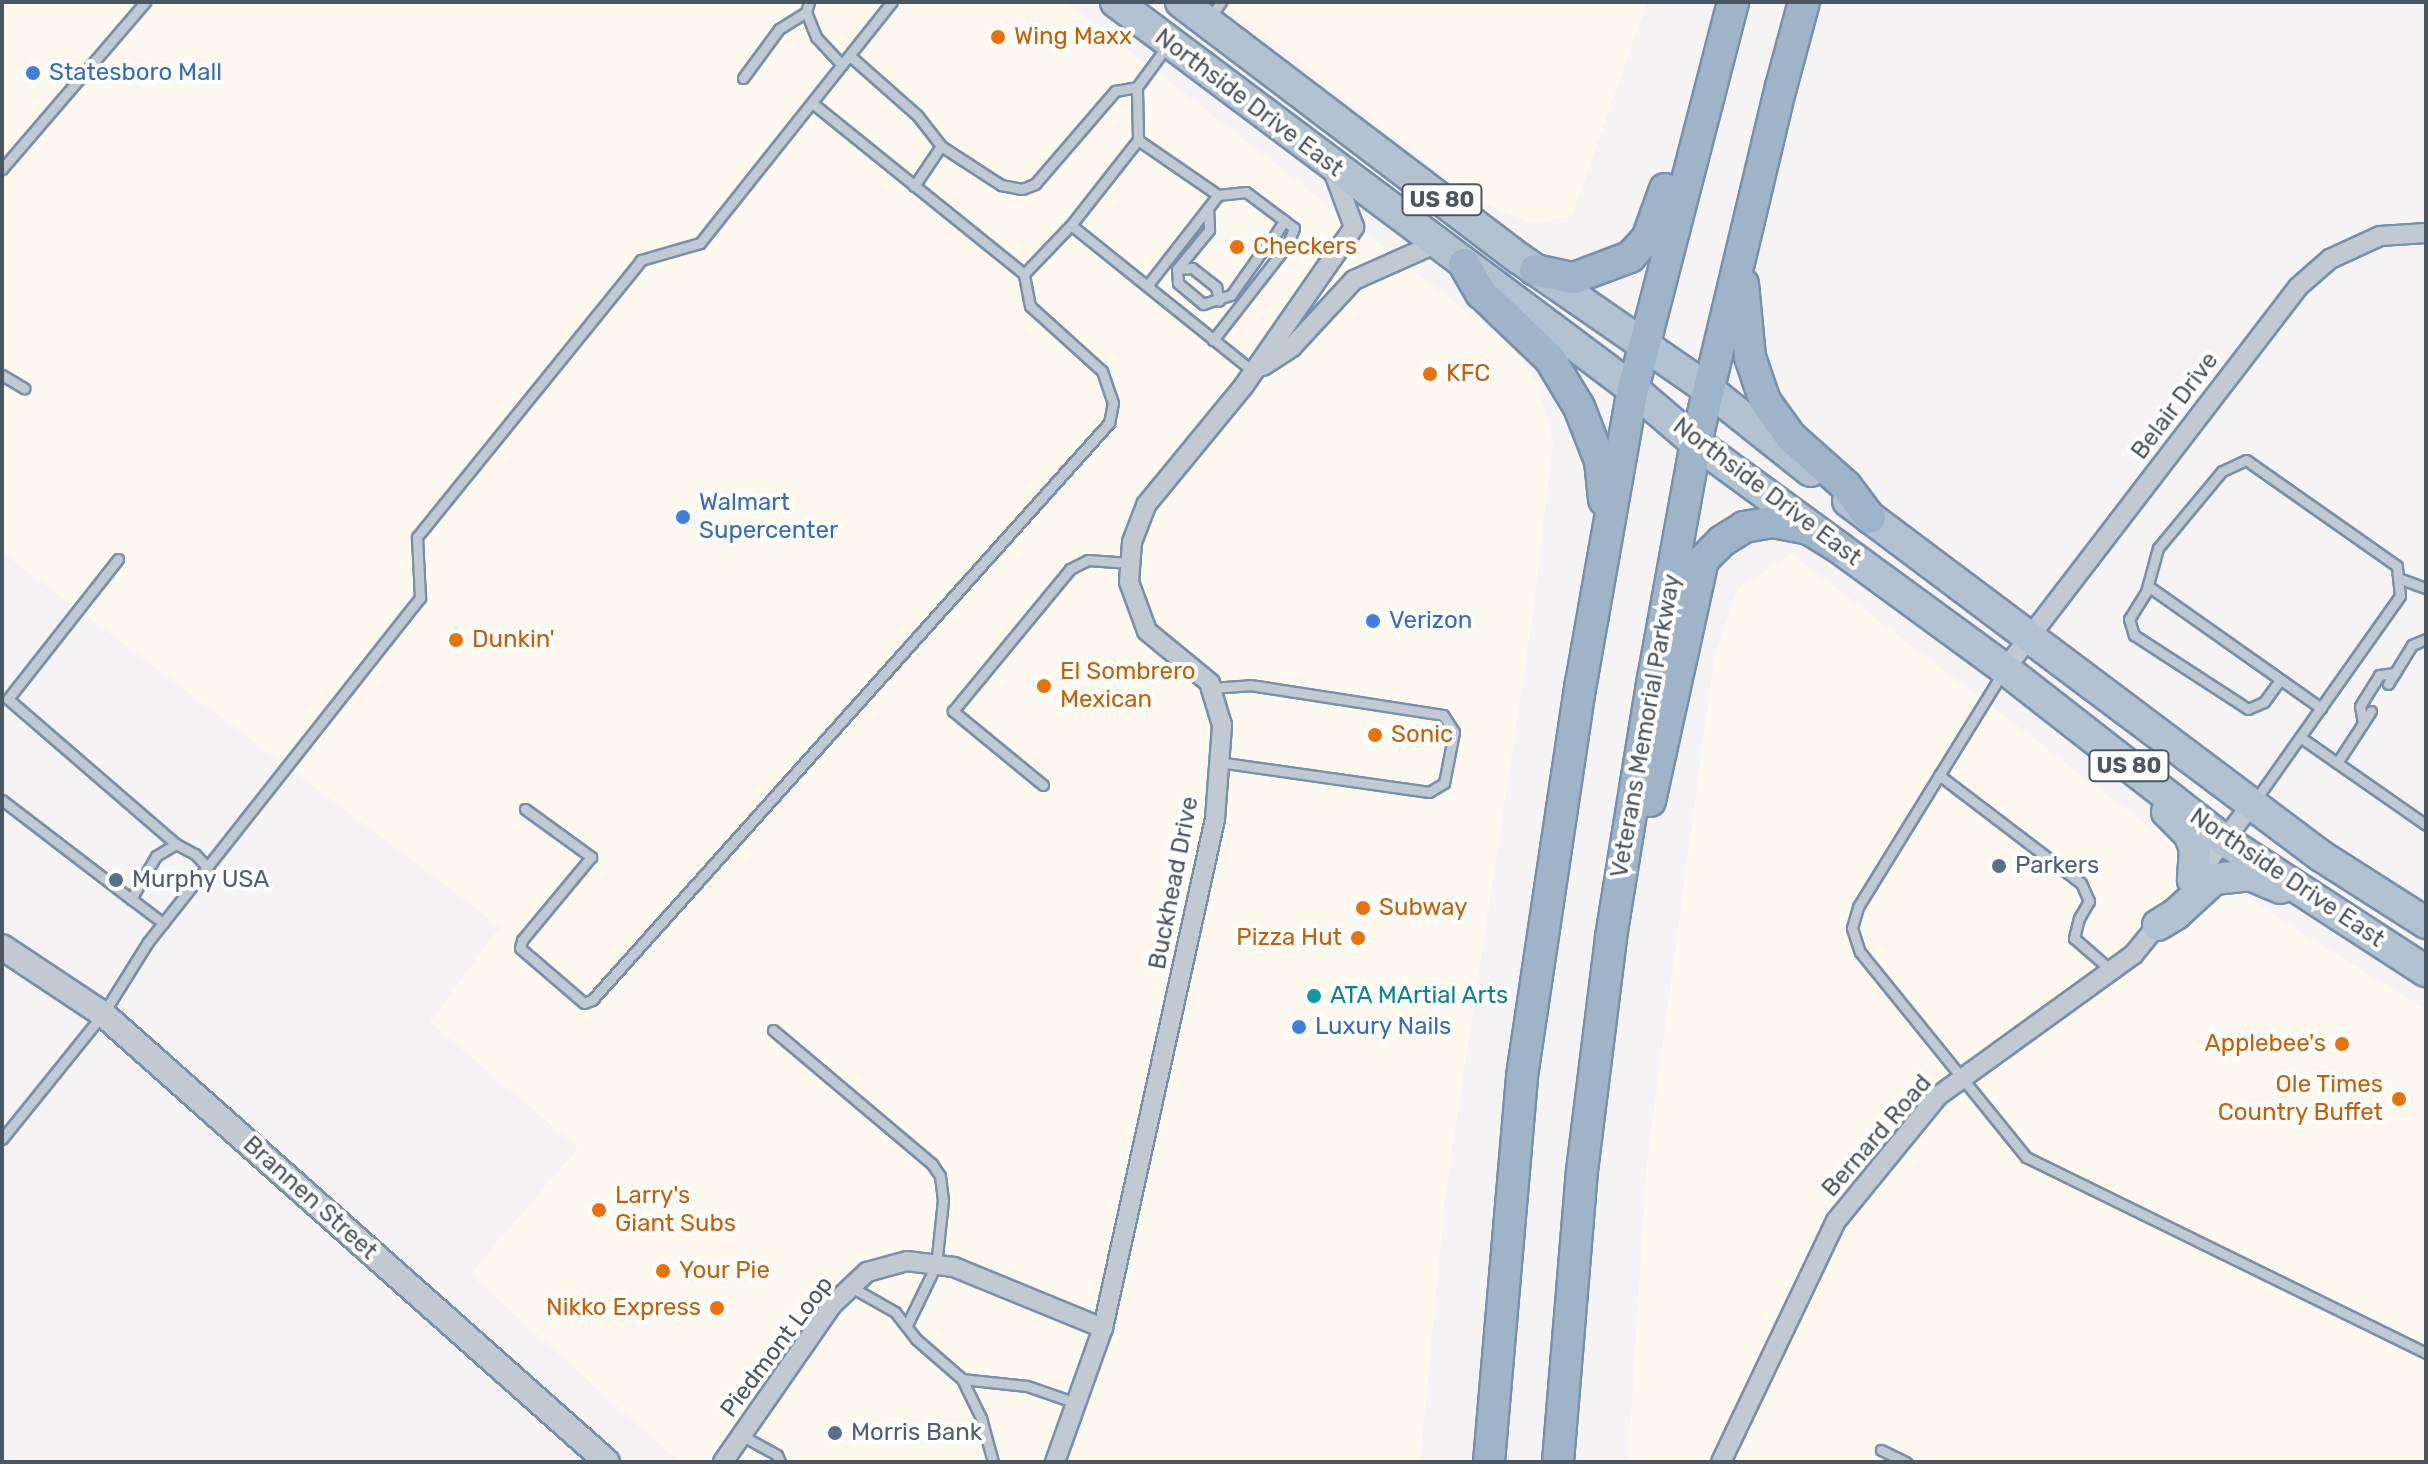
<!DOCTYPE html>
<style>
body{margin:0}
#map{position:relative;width:2428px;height:1464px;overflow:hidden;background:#f5f3f3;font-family:Rubik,sans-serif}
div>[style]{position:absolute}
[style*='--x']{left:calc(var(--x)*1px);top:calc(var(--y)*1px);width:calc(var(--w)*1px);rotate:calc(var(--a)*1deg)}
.commercial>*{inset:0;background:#fdf9ef}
.roads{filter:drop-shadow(2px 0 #7690ad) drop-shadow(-2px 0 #7690ad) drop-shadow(0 2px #7690ad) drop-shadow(0 -2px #7690ad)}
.service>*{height:9px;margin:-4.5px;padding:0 4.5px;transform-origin:4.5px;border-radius:4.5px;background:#c1cad2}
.minor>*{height:18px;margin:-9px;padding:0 9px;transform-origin:9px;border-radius:9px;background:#c1cad2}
.tertiary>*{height:24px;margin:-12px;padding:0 12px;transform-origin:12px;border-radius:12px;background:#c1cad2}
.primary>*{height:30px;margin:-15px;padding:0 15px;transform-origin:15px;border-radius:15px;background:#b3c2d1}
.trunk>*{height:30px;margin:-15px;padding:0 15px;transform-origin:15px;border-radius:15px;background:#9fb4c9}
.dots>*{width:22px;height:22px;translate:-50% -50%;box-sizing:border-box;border:4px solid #fff;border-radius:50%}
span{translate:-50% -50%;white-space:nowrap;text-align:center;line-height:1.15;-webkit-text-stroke:8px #fff;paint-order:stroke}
.shield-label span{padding:2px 6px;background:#fff;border:2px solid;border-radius:6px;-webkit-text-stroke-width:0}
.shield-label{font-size:22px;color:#4a5661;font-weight:700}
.food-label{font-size:24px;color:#c56008}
.left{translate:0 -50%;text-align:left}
.right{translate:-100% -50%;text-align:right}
.shop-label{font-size:24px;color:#366cbe}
.street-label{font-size:24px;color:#4a5661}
.service-label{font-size:24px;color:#4e5e75}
.culture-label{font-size:24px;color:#0d838f}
.frame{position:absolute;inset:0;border:4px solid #4a5661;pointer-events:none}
</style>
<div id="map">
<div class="commercial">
<i style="clip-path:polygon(2px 2px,1066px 2px,1516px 350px,1538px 385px,1553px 442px,1532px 619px,1445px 1197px,1420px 1462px,679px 1462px,470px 1274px,578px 1148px,430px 1022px,500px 927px,2px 552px)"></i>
<i style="clip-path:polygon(1220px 2px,1647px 2px,1572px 216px,1533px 224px,1476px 200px)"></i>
<i style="clip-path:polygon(1791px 554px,2131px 813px,2289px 925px,2426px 1010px,2426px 1462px,1628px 1462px,1647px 1163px,1714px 660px,1738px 588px)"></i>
</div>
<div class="roads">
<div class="service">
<i style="--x:809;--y:2;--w:10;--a:107"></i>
<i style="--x:806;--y:12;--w:27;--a:68"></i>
<i style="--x:816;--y:37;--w:38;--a:47"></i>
<i style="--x:1209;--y:19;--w:21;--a:-55"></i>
<i style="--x:850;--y:56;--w:89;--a:41.4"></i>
<i style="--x:917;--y:115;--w:39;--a:52"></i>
<i style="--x:941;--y:146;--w:72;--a:33"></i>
<i style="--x:1001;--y:185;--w:21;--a:11"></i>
<i style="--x:1022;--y:189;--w:14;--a:-21"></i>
<i style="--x:1035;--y:184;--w:123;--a:-49.3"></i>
<i style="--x:1115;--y:91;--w:22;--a:-10"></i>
<i style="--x:1137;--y:87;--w:51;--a:-53.8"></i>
<i style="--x:743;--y:78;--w:61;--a:-53.7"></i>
<i style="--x:779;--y:29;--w:32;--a:-32"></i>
<i style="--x:1138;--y:140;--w:97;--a:34.5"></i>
<i style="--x:2;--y:169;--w:220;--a:-49.4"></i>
<i style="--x:914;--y:186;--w:48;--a:-56"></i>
<i style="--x:1208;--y:208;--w:22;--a:87"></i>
<i style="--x:1209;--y:230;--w:50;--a:129.4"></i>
<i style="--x:1177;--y:269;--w:14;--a:86"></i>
<i style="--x:1178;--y:283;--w:33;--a:40"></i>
<i style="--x:1203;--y:304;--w:29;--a:-18"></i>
<i style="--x:1231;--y:295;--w:59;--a:-54.7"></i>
<i style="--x:1071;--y:225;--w:235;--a:38.8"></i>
<i style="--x:1275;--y:235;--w:17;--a:-57"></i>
<i style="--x:1177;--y:269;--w:15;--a:-4"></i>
<i style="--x:1192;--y:268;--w:31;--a:38"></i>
<i style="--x:1216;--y:287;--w:14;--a:78"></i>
<i style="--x:1024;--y:274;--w:68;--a:-46.2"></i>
<i style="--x:1071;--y:225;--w:108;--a:-51.8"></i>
<i style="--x:1138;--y:140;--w:53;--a:-91.1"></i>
<i style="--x:1147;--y:286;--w:115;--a:-52"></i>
<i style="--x:1218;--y:195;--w:28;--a:-6"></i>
<i style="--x:1246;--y:192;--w:60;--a:36.9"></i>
<i style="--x:1294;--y:228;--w:17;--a:111"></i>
<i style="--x:1288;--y:244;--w:122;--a:128"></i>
<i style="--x:2;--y:375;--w:26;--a:31"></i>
<i style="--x:118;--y:559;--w:178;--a:128.2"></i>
<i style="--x:8;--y:699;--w:222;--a:40.8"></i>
<i style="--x:2398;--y:578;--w:30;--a:20"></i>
<i style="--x:2148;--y:586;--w:212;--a:35.2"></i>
<i style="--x:2003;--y:672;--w:276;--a:121.7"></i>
<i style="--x:1858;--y:907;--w:22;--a:106"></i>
<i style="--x:1852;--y:928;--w:25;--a:72"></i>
<i style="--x:1860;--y:952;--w:264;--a:51"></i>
<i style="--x:2026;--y:1157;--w:445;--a:26.1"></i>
<i style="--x:2388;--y:684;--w:46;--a:-58.4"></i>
<i style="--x:2412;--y:645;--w:15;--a:-23"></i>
<i style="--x:1211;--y:688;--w:39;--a:-4"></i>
<i style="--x:1250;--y:685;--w:195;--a:8.8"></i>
<i style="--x:1443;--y:715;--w:20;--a:57"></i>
<i style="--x:1454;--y:732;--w:52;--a:101.1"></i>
<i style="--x:1444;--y:783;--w:17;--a:149"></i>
<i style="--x:1429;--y:792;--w:212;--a:-171.9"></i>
<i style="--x:2363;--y:723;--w:17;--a:-100"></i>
<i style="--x:2360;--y:706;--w:36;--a:-58"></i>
<i style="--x:2379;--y:675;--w:16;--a:-7"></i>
<i style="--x:2300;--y:737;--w:154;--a:34.9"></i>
<i style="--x:2337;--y:763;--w:62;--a:-56.8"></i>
<i style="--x:1939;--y:775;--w:178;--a:37.3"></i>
<i style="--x:2081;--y:883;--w:20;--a:66"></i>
<i style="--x:2089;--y:901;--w:20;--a:120"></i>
<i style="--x:2079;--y:918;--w:21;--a:104"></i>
<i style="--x:2074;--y:938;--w:50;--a:41"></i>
<i style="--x:1043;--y:785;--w:117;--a:-140.6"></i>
<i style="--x:953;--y:711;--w:184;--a:-50.5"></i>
<i style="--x:1070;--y:569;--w:20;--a:-27"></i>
<i style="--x:1088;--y:560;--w:42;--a:4.1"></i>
<i style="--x:2;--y:800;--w:163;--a:37.5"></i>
<i style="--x:2254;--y:802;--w:252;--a:-54.7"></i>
<i style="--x:2400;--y:596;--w:30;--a:-96"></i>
<i style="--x:2397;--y:566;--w:184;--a:-144.9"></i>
<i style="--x:2246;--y:460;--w:26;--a:155"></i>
<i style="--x:2222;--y:471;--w:100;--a:129.7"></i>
<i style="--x:2158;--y:548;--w:46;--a:105.3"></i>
<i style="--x:2146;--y:592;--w:32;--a:122"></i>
<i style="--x:2129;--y:619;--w:17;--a:73"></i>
<i style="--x:2134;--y:635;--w:136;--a:33"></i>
<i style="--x:2248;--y:709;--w:17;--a:-24"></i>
<i style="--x:2264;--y:702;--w:27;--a:-54"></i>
<i style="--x:525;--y:809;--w:82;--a:36"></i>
<i style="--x:591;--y:857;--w:108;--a:129.7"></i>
<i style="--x:522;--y:940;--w:8;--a:104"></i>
<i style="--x:520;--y:948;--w:84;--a:40.7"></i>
<i style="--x:584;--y:1003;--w:9;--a:-21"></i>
<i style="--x:592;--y:1000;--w:775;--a:-48.14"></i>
<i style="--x:1109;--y:423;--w:20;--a:-79"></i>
<i style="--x:1113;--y:403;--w:34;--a:-109"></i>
<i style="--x:1102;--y:371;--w:97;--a:-137.9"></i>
<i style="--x:1030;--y:306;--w:33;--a:-101"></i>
<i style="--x:1024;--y:274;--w:272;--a:-141.1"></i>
<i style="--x:163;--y:923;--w:40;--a:-143"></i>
<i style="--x:131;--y:899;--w:50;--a:-59.8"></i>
<i style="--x:156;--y:856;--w:23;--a:-31"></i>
<i style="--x:176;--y:844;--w:21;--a:28"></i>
<i style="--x:195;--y:854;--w:18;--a:47"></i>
<i style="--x:773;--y:1030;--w:208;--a:40.1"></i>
<i style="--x:932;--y:1164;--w:14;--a:56"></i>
<i style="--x:940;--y:1176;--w:24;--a:83"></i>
<i style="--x:943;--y:1200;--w:65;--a:96.1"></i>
<i style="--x:936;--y:1265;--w:67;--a:115.8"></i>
<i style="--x:2;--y:1139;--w:161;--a:-51.1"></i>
<i style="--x:103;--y:1014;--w:85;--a:-58"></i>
<i style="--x:148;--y:942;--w:439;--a:-51.7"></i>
<i style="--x:420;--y:598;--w:61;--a:-92.8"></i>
<i style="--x:417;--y:537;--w:356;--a:-51"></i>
<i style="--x:641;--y:260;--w:61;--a:-16.1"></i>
<i style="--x:700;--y:243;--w:308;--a:-51.5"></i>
<i style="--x:851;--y:1287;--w:51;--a:29.6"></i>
<i style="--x:895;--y:1312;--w:34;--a:52"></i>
<i style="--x:916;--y:1339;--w:61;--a:41"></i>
<i style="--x:962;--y:1379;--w:43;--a:64"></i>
<i style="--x:981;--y:1418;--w:46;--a:74.7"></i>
<i style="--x:962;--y:1379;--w:65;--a:6.1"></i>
<i style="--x:1027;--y:1386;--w:52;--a:19.1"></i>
<i style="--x:741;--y:1435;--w:41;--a:29.1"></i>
<i style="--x:777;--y:1455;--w:8;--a:67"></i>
<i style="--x:1881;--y:1450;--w:28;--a:26"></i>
</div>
<div class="minor">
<i style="--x:1263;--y:366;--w:35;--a:-33"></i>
<i style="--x:1292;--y:347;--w:91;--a:-47.2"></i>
<i style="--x:1354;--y:280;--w:89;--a:-24"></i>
<i style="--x:2005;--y:669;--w:481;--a:-52.5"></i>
<i style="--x:2298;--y:287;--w:43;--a:-41.2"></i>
<i style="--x:2330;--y:259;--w:55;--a:-24.7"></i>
<i style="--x:2380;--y:236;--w:46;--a:-3.7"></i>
<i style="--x:2195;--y:878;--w:93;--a:-52.4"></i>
<i style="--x:723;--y:1462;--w:191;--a:-55.2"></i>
<i style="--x:832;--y:1305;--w:48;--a:-43.3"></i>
<i style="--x:867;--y:1272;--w:41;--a:-15.4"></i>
<i style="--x:907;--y:1261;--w:47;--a:7.3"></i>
<i style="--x:954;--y:1267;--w:161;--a:22.3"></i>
<i style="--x:1055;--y:1462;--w:142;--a:-70.3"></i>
<i style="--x:1103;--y:1328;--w:521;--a:-77.59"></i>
<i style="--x:1215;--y:819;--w:94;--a:-85.7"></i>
<i style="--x:1222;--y:725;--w:39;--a:-107"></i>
<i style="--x:1211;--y:688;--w:5;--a:-101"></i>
<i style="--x:1210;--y:683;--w:82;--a:-140.5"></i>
<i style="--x:1147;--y:631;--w:52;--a:-110.2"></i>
<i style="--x:1129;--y:582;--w:40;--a:-85.7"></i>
<i style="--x:1132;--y:542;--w:40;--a:-69"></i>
<i style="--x:1146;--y:505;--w:153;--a:-50.6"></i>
<i style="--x:1243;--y:387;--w:195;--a:-55.2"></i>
<i style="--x:1354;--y:227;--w:63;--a:-110.4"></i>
<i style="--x:1721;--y:1462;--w:267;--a:-64.5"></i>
<i style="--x:1836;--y:1221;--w:161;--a:-50.8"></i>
<i style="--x:1938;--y:1096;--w:241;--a:-35.9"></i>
<i style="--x:2133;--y:955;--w:49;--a:-50.8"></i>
</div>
<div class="tertiary">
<i style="--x:2;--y:947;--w:121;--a:33.6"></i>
<i style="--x:103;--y:1014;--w:674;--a:41.63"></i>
</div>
<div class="primary">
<i style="--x:1116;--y:2;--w:646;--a:36.82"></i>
<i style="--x:1633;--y:389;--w:83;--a:40.6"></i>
<i style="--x:1696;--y:443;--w:383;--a:36.2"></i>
<i style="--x:2005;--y:669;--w:278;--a:38"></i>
<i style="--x:2224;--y:840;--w:241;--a:33"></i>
<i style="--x:1181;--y:2;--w:425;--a:37.2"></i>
<i style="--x:1520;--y:259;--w:230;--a:34.7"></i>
<i style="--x:1709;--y:390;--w:130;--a:38.5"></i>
<i style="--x:1848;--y:501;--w:591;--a:36.89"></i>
<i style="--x:2321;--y:856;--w:125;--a:32.5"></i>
<i style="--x:2167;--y:812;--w:31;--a:45"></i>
<i style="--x:2189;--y:834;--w:16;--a:68"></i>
<i style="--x:2195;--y:849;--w:31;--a:94"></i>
<i style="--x:2158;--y:925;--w:21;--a:-31"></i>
<i style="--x:2176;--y:914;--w:52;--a:-42.6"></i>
<i style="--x:2214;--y:879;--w:36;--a:-6"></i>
<i style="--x:2250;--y:875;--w:33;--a:23"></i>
</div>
<div class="trunk">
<i style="--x:1464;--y:264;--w:34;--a:60"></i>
<i style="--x:1481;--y:293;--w:95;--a:43.7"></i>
<i style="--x:1550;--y:359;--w:56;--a:58.9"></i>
<i style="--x:1579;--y:407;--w:58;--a:68.7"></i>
<i style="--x:1600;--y:461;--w:39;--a:84"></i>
<i style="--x:1535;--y:270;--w:40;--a:12"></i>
<i style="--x:1574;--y:278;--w:60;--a:-20.6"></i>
<i style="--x:1630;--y:257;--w:25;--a:-47"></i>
<i style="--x:1647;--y:239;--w:53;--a:-70.2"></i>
<i style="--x:1743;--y:284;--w:73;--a:84.5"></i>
<i style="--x:1750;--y:357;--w:46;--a:71.2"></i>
<i style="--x:1765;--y:401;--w:44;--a:54.2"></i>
<i style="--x:1791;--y:437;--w:74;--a:41.7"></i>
<i style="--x:1846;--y:486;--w:40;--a:53"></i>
<i style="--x:1650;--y:801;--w:247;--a:-77.6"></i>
<i style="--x:1703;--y:560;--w:27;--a:-45"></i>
<i style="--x:1722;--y:541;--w:26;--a:-32"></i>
<i style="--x:1744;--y:527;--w:29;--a:-10"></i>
<i style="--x:1773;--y:522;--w:37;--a:11"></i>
<i style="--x:1809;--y:529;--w:36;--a:32"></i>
<i style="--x:1489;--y:1462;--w:387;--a:-85.1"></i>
<i style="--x:1522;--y:1076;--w:397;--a:-81.5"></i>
<i style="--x:1581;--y:683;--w:299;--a:-80"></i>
<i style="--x:1633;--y:389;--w:400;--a:-75.5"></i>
<i style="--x:1558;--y:1462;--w:292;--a:-85.3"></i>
<i style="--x:1582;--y:1171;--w:236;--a:-82.9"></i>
<i style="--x:1611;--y:937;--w:261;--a:-80.8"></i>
<i style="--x:1653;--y:679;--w:240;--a:-79.7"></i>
<i style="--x:1696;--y:443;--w:366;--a:-76.6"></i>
<i style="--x:1781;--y:87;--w:88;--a:-74.9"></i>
</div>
</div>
<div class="dots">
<i style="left:998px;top:37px;background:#e8710a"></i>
<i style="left:33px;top:73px;background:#3f7fe0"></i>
<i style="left:1237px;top:247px;background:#e8710a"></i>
<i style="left:1430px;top:374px;background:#e8710a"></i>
<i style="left:683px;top:517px;background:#3f7fe0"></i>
<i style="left:1373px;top:621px;background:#3f7fe0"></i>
<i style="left:456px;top:640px;background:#e8710a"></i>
<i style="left:1044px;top:686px;background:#e8710a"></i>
<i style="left:1375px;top:735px;background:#e8710a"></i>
<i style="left:1999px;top:866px;background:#5c6f8a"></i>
<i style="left:116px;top:880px;background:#5c6f8a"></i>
<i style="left:1363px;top:908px;background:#e8710a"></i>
<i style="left:1358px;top:938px;background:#e8710a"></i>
<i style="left:1314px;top:996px;background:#0f9aa8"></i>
<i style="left:1299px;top:1027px;background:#3f7fe0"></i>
<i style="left:2342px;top:1044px;background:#e8710a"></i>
<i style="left:2399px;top:1099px;background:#e8710a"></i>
<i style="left:599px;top:1210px;background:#e8710a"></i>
<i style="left:663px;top:1271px;background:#e8710a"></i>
<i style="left:717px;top:1308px;background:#e8710a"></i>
<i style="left:835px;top:1433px;background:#5c6f8a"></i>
</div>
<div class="shield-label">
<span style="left:1442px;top:200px">US 80</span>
<span style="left:2129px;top:766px">US 80</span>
</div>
<div class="food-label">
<span class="left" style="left:1014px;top:37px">Wing Maxx</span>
<span class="left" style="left:1253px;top:247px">Checkers</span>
<span class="left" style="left:1446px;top:374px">KFC</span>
<span class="left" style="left:472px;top:640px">Dunkin'</span>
<span class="left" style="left:1060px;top:686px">El Sombrero<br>Mexican</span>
<span class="left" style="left:1391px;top:735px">Sonic</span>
<span class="left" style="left:1379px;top:908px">Subway</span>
<span class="right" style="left:1342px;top:938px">Pizza Hut</span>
<span class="right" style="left:2326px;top:1044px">Applebee's</span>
<span class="right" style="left:2383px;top:1099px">Ole Times<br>Country Buffet</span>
<span class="left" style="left:615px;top:1210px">Larry's<br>Giant Subs</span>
<span class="left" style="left:679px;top:1271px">Your Pie</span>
<span class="right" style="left:701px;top:1308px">Nikko Express</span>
</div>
<div class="shop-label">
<span class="left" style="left:49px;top:73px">Statesboro Mall</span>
<span class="left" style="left:699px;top:517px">Walmart<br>Supercenter</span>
<span class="left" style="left:1389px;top:621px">Verizon</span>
<span class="left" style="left:1315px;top:1027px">Luxury Nails</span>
</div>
<div class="street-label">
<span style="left:1249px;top:103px;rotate:37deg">Northside Drive East</span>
<span style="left:2175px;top:406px;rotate:-53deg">Belair Drive</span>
<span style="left:1767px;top:492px;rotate:37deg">Northside Drive East</span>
<span style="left:1646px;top:726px;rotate:-80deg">Veterans Memorial Parkway</span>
<span style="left:2287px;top:878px;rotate:34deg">Northside Drive East</span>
<span style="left:1174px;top:883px;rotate:-79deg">Buckhead Drive</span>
<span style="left:1877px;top:1136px;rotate:-49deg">Bernard Road</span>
<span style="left:310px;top:1198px;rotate:42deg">Brannen Street</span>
<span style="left:777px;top:1347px;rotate:-53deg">Piedmont Loop</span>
</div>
<div class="service-label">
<span class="left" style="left:2015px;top:866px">Parkers</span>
<span class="left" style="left:132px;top:880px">Murphy USA</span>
<span class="left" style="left:851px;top:1433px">Morris Bank</span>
</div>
<div class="culture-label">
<span class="left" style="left:1330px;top:996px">ATA MArtial Arts</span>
</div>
<div class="frame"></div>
</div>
